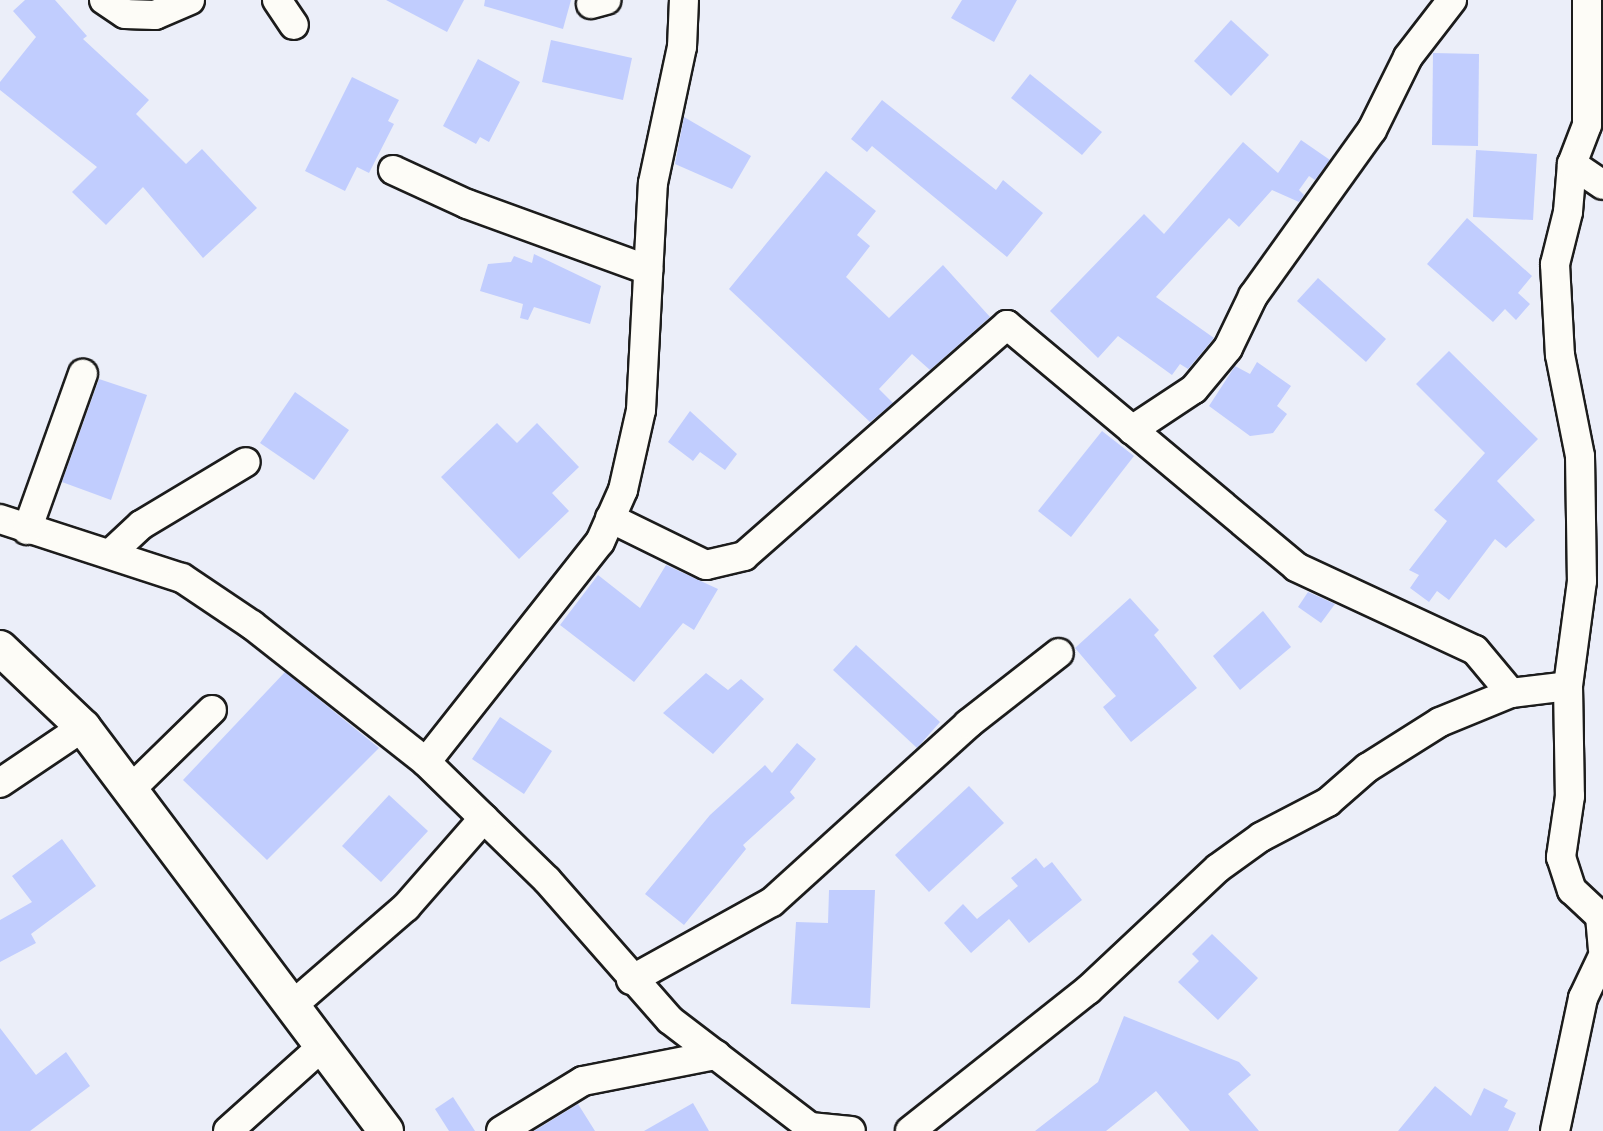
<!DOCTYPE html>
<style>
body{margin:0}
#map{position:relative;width:1603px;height:1131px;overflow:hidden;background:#ebeef9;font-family:Caveat,sans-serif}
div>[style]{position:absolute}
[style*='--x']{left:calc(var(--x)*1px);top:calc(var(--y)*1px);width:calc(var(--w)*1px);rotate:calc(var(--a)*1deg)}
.building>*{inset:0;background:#c1cdfe}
.roads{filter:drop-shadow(2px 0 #1c1c1c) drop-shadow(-2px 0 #1c1c1c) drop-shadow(0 2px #1c1c1c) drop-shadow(0 -2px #1c1c1c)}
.minor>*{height:28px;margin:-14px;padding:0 14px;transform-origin:14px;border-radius:14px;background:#fdfcf7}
.tertiary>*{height:34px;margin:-17px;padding:0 17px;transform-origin:17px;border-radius:17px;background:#fdfcf7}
span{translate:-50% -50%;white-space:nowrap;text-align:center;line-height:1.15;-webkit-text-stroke:6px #fdfcf7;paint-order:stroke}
</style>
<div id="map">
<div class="building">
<i style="clip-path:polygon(25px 0,55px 0,87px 36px,83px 39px,149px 100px,136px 114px,186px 164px,202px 149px,257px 208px,203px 258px,143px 187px,106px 225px,72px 192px,97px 167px,0 90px,0 82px,36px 37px,13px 11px)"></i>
<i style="clip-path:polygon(386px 0,464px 0,447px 32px)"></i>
<i style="clip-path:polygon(485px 0,571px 0,563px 29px,484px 6px)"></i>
<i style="clip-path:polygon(962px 0,1017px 0,994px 42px,951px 18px)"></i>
<i style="clip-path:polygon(1231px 20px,1269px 55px,1231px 96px,1194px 61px)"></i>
<i style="clip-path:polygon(551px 40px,632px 58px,623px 100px,542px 82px)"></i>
<i style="clip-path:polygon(1433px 53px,1479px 54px,1478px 146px,1432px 145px)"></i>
<i style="clip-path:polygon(478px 59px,520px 82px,489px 142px,480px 137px,476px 144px,443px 126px)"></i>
<i style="clip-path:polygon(1030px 74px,1102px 132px,1082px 155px,1011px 98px)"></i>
<i style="clip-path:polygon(352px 77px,399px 100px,388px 121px,394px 124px,369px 173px,357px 167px,345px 191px,305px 171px)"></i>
<i style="clip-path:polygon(882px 100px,996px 190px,1003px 180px,1043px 213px,1007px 257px,872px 146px,867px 152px,851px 139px)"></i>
<i style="clip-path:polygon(684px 117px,751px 156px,732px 189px,675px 164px)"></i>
<i style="clip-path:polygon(1301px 140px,1330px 160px,1315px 180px,1309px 176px,1299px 190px,1304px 195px,1299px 202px,1272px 190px,1239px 227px,1229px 218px,1156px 297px,1214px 338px,1188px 369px,1180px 364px,1172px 375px,1118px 336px,1098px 358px,1050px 311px,1144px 214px,1164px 234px,1243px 142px,1278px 173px)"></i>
<i style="clip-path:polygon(1476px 150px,1537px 154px,1533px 220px,1473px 217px)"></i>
<i style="clip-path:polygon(826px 171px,876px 211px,857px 235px,870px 246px,846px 277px,889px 318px,943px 265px,990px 317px,930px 370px,912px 354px,879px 389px,893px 403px,870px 422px,729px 289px)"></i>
<i style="clip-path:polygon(1467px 218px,1532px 276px,1518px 293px,1530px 304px,1516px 320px,1505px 309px,1493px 322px,1427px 264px)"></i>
<i style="clip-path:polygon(534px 254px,601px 286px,590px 324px,534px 307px,528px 320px,520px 318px,523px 304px,480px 291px,488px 264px,511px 262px,514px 256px,532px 263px)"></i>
<i style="clip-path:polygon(1318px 278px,1386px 339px,1366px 362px,1297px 301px)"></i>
<i style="clip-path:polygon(1449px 351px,1538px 439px,1497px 481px,1535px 520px,1506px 548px,1495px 539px,1449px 600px,1437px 591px,1429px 602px,1410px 588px,1419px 575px,1409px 570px,1447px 521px,1434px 510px,1485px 453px,1416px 384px)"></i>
<i style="clip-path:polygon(1257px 362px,1291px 386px,1277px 406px,1287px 414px,1273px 433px,1250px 436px,1209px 406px,1235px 366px,1250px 374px)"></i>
<i style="clip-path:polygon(99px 379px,147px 395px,111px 500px,62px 482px)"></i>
<i style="clip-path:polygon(295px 392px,349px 430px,314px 480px,260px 443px)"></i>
<i style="clip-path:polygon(690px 411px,737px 454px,725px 470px,700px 452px,693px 461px,668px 442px)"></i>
<i style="clip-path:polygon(497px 423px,517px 443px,537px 423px,579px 467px,552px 493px,569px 511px,519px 559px,441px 477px)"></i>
<i style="clip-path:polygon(1102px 431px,1134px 456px,1071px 537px,1038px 511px)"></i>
<i style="clip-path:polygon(666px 565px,718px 589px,694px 630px,683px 623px,634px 682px,560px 625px,598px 575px,640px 608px)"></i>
<i style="clip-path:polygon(1308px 592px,1335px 604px,1321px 623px,1298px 607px)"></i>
<i style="clip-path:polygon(1130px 598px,1159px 630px,1154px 635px,1197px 688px,1131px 742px,1103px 707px,1116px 696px,1075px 648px)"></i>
<i style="clip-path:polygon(1263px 611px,1291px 647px,1240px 690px,1213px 656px)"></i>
<i style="clip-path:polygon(856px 645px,940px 722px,917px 748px,833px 670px)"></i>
<i style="clip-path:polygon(285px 672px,379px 748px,267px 860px,183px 780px)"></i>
<i style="clip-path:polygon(706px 673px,728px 690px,741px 679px,764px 699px,713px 754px,663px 713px)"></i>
<i style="clip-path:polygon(500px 717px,552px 751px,524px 794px,472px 759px)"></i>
<i style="clip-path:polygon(797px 743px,816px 759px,790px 792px,795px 798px,743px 845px,746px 849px,684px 925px,645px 894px,710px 815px,765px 765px,772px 773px)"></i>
<i style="clip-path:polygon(969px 786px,1004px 823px,929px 892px,895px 855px)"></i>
<i style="clip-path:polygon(389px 795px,428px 831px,381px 882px,342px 846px)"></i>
<i style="clip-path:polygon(62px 839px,96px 886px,31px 934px,36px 943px,0 962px,0 920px,32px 902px,12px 876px)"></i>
<i style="clip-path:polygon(1036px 858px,1044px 868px,1052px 862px,1082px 900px,1029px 943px,1009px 919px,971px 953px,944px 923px,963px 904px,977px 919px,1018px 886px,1011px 878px)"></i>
<i style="clip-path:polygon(829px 890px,875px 890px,870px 1008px,791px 1004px,796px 922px,828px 923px)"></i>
<i style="clip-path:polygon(1212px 934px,1258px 978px,1218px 1020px,1178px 982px,1199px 961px,1192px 954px)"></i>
<i style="clip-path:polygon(1124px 1016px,1239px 1062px,1251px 1075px,1228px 1094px,1259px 1131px,1190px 1131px,1156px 1091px,1106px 1131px,1035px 1131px,1098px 1082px)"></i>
<i style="clip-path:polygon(0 1028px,36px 1075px,66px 1052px,90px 1086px,30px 1131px,0 1131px)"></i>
<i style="clip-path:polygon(1435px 1086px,1471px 1116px,1484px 1088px,1508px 1100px,1504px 1107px,1516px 1113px,1508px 1131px,1398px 1131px)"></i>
<i style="clip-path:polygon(453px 1097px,475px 1131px,449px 1131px,435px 1109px)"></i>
<i style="clip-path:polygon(693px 1103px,709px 1131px,644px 1131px)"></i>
<i style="clip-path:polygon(578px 1104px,595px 1131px,534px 1131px,552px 1120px)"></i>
</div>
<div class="roads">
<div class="minor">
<i style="--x:104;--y:0;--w:25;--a:34"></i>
<i style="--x:125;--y:14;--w:30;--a:2"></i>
<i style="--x:155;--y:15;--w:38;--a:-23"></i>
<i style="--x:277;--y:0;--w:30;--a:56"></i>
<i style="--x:1587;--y:0;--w:125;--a:90"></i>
<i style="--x:1587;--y:125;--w:42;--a:111"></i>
<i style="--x:1572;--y:164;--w:48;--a:94.8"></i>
<i style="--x:1568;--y:212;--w:54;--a:104"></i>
<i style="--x:1555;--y:264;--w:91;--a:86.9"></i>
<i style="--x:1560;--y:355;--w:103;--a:78.8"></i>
<i style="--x:1580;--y:456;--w:125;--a:89.1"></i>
<i style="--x:1582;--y:581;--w:106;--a:97.6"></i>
<i style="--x:1568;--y:686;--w:110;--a:89"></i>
<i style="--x:1570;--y:796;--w:62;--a:98.4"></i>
<i style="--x:1561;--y:857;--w:35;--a:72"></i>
<i style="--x:1572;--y:890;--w:38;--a:43"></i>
<i style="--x:1600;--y:916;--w:33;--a:85"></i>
<i style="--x:591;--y:4;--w:16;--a:-15"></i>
<i style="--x:1572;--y:164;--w:37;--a:34"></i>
<i style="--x:393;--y:170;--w:81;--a:24.7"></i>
<i style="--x:467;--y:204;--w:193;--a:20"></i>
<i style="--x:1132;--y:430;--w:74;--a:-33.5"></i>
<i style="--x:1194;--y:389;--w:53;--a:-50.3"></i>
<i style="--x:1228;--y:348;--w:58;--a:-64.3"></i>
<i style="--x:1253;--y:296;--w:204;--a:-54.4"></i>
<i style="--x:1372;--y:130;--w:81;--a:-63.7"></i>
<i style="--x:1408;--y:57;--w:72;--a:-52.3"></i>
<i style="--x:610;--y:518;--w:107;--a:26.1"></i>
<i style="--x:706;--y:565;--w:39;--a:-13"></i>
<i style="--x:744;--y:556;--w:350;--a:-41.3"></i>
<i style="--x:1007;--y:325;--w:377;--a:39.9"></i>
<i style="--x:1296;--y:567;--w:197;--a:24.9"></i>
<i style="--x:1475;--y:650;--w:56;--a:50.1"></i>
<i style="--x:0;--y:519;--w:191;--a:18"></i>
<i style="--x:182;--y:578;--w:84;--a:33.9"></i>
<i style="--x:252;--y:625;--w:221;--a:38.2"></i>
<i style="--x:426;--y:762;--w:169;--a:44.3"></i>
<i style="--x:547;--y:880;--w:186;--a:48.7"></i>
<i style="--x:670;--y:1020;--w:176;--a:37.4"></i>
<i style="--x:810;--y:1127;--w:41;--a:5.6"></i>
<i style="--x:27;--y:530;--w:166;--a:-70.3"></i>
<i style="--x:111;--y:553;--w:41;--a:-43"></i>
<i style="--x:141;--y:525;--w:122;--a:-31"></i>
<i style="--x:426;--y:762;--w:280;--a:-51.7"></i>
<i style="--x:600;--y:542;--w:57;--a:-66.1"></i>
<i style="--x:623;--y:490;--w:82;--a:-77.3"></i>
<i style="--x:641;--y:410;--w:227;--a:-87"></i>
<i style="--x:653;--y:183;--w:139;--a:-78"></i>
<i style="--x:682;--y:47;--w:47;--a:-87.6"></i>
<i style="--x:0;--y:783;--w:100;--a:-34"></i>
<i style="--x:131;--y:789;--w:113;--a:-44.3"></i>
<i style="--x:631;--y:980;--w:161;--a:-29"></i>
<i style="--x:772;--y:902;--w:265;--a:-42.2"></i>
<i style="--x:968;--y:724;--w:115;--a:-38"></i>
<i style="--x:294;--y:1004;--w:148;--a:-40.9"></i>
<i style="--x:406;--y:907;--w:118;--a:-48.8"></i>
<i style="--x:228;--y:1131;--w:129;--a:-41.9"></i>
<i style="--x:501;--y:1131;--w:96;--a:-31.4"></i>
<i style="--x:583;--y:1081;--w:136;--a:-11.1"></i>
<i style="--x:910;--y:1131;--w:227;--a:-38.4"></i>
<i style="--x:1088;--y:990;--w:178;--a:-43.2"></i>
<i style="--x:1218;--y:868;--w:53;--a:-35.8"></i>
<i style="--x:1261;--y:837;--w:76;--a:-27.6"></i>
<i style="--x:1328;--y:802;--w:52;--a:-41.1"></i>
<i style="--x:1367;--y:768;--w:86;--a:-32.2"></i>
<i style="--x:1440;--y:722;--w:77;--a:-22.2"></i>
<i style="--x:1511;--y:693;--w:57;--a:-7"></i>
<i style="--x:1555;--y:1131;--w:136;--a:-78.1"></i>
<i style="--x:1583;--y:998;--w:47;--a:-64.5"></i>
</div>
<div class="tertiary">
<i style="--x:0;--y:648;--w:115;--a:43.6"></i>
<i style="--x:83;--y:727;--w:505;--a:53.13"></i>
</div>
</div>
</div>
